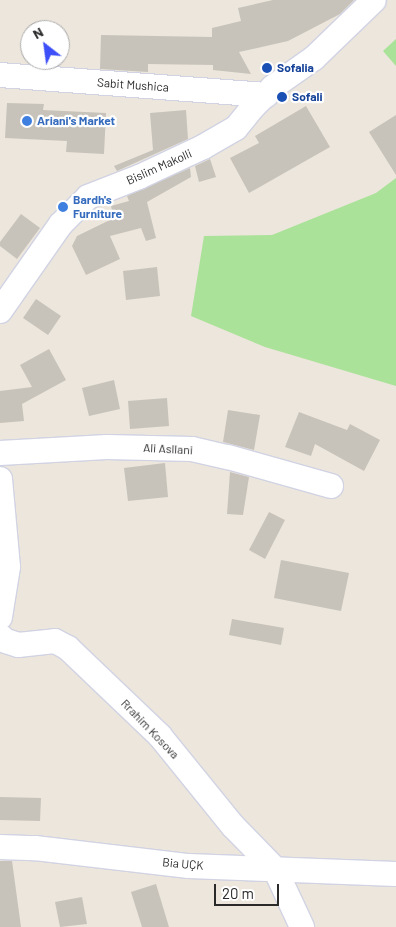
<!DOCTYPE html>
<meta charset="utf-8">
<style>
body{margin:0}
#map{position:relative;width:396px;height:927px;overflow:hidden;background:#ece6dc;font-family:Barlow,sans-serif}
div>[style]{position:absolute}
[style*='--x']{left:calc(var(--x)*1px);top:calc(var(--y)*1px);width:calc(var(--w)*1px);rotate:calc(var(--a)*1deg)}
.green>*{inset:0;background:#abe299}
.building>*{inset:0;background:#c7c3bb}
.roads{filter:drop-shadow(1px 0 #d1d3e3) drop-shadow(-1px 0 #d1d3e3) drop-shadow(0 1px #d1d3e3) drop-shadow(0 -1px #d1d3e3)}
.minor>*{height:24px;margin:-12px;padding:0 12px;transform-origin:12px;border-radius:12px;background:#fff}
.dots>*{width:14px;height:14px;translate:-50% -50%;box-sizing:border-box;border:2px solid #fff;border-radius:50%}
span{translate:-50% -50%;white-space:nowrap;text-align:center;line-height:1.15;-webkit-text-stroke:4.5px #fff;paint-order:stroke}
.transit-label{font-size:12px;color:#164399;font-weight:700}
.left{translate:0 -50%;text-align:left}
.street-label{font-size:12px;color:#2a2a2a}
.shop-label{font-size:12px;color:#366cbe;font-weight:700}
.north{position:absolute;left:20px;top:20px;width:50px;height:50px;box-sizing:border-box;background:#fff;border:1px solid #aaa;border-radius:50%;rotate:330deg;font-size:14px;font-weight:700;line-height:20px;text-align:center;color:#2a2a2a}
.north::after{content:'';display:block;margin:auto;width:18px;height:22px;background:#3d4ff8;clip-path:polygon(50% 0,100% 100%,50% 72%,0 100%)}
.scale{position:absolute;left:214px;top:884px;width:65px;height:22px;box-sizing:border-box;border:2px solid #2a2a2a;border-top:0;padding-left:6px;font-size:15px;line-height:18px;white-space:nowrap;color:#2a2a2a;-webkit-text-stroke:4px #fff;paint-order:stroke}
</style>
<div id="map">
<div class="green">
<i style="clip-path:polygon(396px 39px,396px 66px,383px 51px)"></i>
<i style="clip-path:polygon(396px 178px,396px 386px,265px 347px,191px 316px,204px 236px,272px 235px,376px 193px)"></i>
</div>
<div class="building">
<i style="clip-path:polygon(273px 0,354px 0,340px 14px,288px 41px,239px 52px,251px 74px,213px 70px,213px 65px,148px 64px,148px 72px,100px 69px,101px 35px,212px 37px,212px 28px,241px 21px,238px 8px)"></i>
<i style="clip-path:polygon(7px 103px,44px 104px,43px 110px,106px 113px,104px 154px,66px 152px,67px 141px,5px 138px)"></i>
<i style="clip-path:polygon(306px 106px,330px 147px,249px 193px,230px 158px,259px 143px,255px 136px)"></i>
<i style="clip-path:polygon(186px 110px,188px 139px,117px 171px,114px 166px,153px 150px,150px 113px)"></i>
<i style="clip-path:polygon(396px 115px,396px 175px,369px 132px)"></i>
<i style="clip-path:polygon(210px 159px,216px 177px,199px 182px,195px 166px)"></i>
<i style="clip-path:polygon(190px 168px,191px 177px,147px 202px,156px 238px,146px 241px,141px 228px,110px 236px,120px 259px,86px 275px,72px 246px,77px 236px,114px 218px,111px 206px,129px 201px,127px 196px)"></i>
<i style="clip-path:polygon(21px 214px,40px 228px,17px 259px,0 246px,0 242px)"></i>
<i style="clip-path:polygon(157px 267px,160px 296px,126px 300px,123px 271px)"></i>
<i style="clip-path:polygon(36px 299px,61px 316px,48px 335px,23px 318px)"></i>
<i style="clip-path:polygon(49px 349px,66px 380px,22px 404px,24px 421px,0 423px,0 391px,32px 387px,20px 365px)"></i>
<i style="clip-path:polygon(114px 380px,120px 409px,89px 416px,82px 388px)"></i>
<i style="clip-path:polygon(167px 398px,169px 426px,130px 429px,128px 401px)"></i>
<i style="clip-path:polygon(228px 410px,260px 415px,254px 450px,223px 442px)"></i>
<i style="clip-path:polygon(299px 412px,347px 430px,350px 424px,380px 440px,364px 471px,315px 444px,311px 456px,285px 447px)"></i>
<i style="clip-path:polygon(165px 463px,168px 497px,128px 501px,124px 468px)"></i>
<i style="clip-path:polygon(230px 472px,249px 477px,243px 515px,227px 514px)"></i>
<i style="clip-path:polygon(269px 512px,285px 520px,265px 559px,249px 550px)"></i>
<i style="clip-path:polygon(281px 560px,349px 573px,341px 611px,274px 598px)"></i>
<i style="clip-path:polygon(232px 619px,284px 628px,281px 645px,229px 635px)"></i>
<i style="clip-path:polygon(0 797px,41px 798px,40px 821px,0 820px)"></i>
<i style="clip-path:polygon(0 861px,12px 861px,21px 927px,0 927px)"></i>
<i style="clip-path:polygon(156px 884px,169px 927px,142px 927px,131px 892px)"></i>
<i style="clip-path:polygon(82px 897px,87px 924px,60px 927px,55px 902px)"></i>
</div>
<div class="roads">
<div class="minor">
<i style="--x:0;--y:75;--w:267;--a:4.3"></i>
<i style="--x:0;--y:311;--w:106;--a:-55"></i>
<i style="--x:61;--y:224;--w:38;--a:-45"></i>
<i style="--x:88;--y:197;--w:55;--a:-21.4"></i>
<i style="--x:139;--y:177;--w:71;--a:-25.1"></i>
<i style="--x:203;--y:147;--w:38;--a:-30"></i>
<i style="--x:236;--y:128;--w:27;--a:-51"></i>
<i style="--x:253;--y:107;--w:28;--a:-45"></i>
<i style="--x:273;--y:87;--w:50;--a:-35.3"></i>
<i style="--x:314;--y:58;--w:83;--a:-44"></i>
<i style="--x:0;--y:453;--w:107;--a:-3.2"></i>
<i style="--x:107;--y:447;--w:85;--a:1.3"></i>
<i style="--x:192;--y:449;--w:37;--a:13"></i>
<i style="--x:228;--y:457;--w:107;--a:15.7"></i>
<i style="--x:0;--y:479;--w:88;--a:84.8"></i>
<i style="--x:8;--y:567;--w:51;--a:99.1"></i>
<i style="--x:0;--y:636;--w:8;--a:40"></i>
<i style="--x:6;--y:641;--w:13;--a:18"></i>
<i style="--x:18;--y:645;--w:37;--a:-6"></i>
<i style="--x:55;--y:641;--w:15;--a:28"></i>
<i style="--x:68;--y:648;--w:127;--a:43.7"></i>
<i style="--x:160;--y:736;--w:116;--a:51"></i>
<i style="--x:233;--y:826;--w:60;--a:45.7"></i>
<i style="--x:275;--y:869;--w:64;--a:65"></i>
<i style="--x:0;--y:847;--w:35;--a:2"></i>
<i style="--x:35;--y:848;--w:155;--a:6.7"></i>
<i style="--x:189;--y:866;--w:207;--a:2.2"></i>
</div>
</div>
<div class="dots">
<i style="left:267px;top:68px;background:#1a4fb4"></i>
<i style="left:282px;top:97px;background:#1a4fb4"></i>
<i style="left:27px;top:121px;background:#3f7fe0"></i>
<i style="left:63px;top:207px;background:#3f7fe0"></i>
</div>
<div class="transit-label">
<span class="left" style="left:277px;top:68px">Sofalia</span>
<span class="left" style="left:292px;top:97px">Sofali</span>
</div>
<div class="street-label">
<span style="left:133px;top:85px;rotate:4deg">Sabit Mushica</span>
<span style="left:159px;top:167px;rotate:-24deg">Bislim Makolli</span>
<span style="left:168px;top:449px;rotate:3deg">Ali Asllani</span>
<span style="left:150px;top:729px;rotate:46deg">Rrahim Kosova</span>
<span style="left:183px;top:864px;rotate:5deg">Bia UÇK</span>
</div>
<div class="shop-label">
<span class="left" style="left:37px;top:121px">Ariani's Market</span>
<span class="left" style="left:73px;top:207px">Bardh's<br>Furniture</span>
</div>
<div class="north">N</div>
<div class="scale">20 m</div>
</div>
